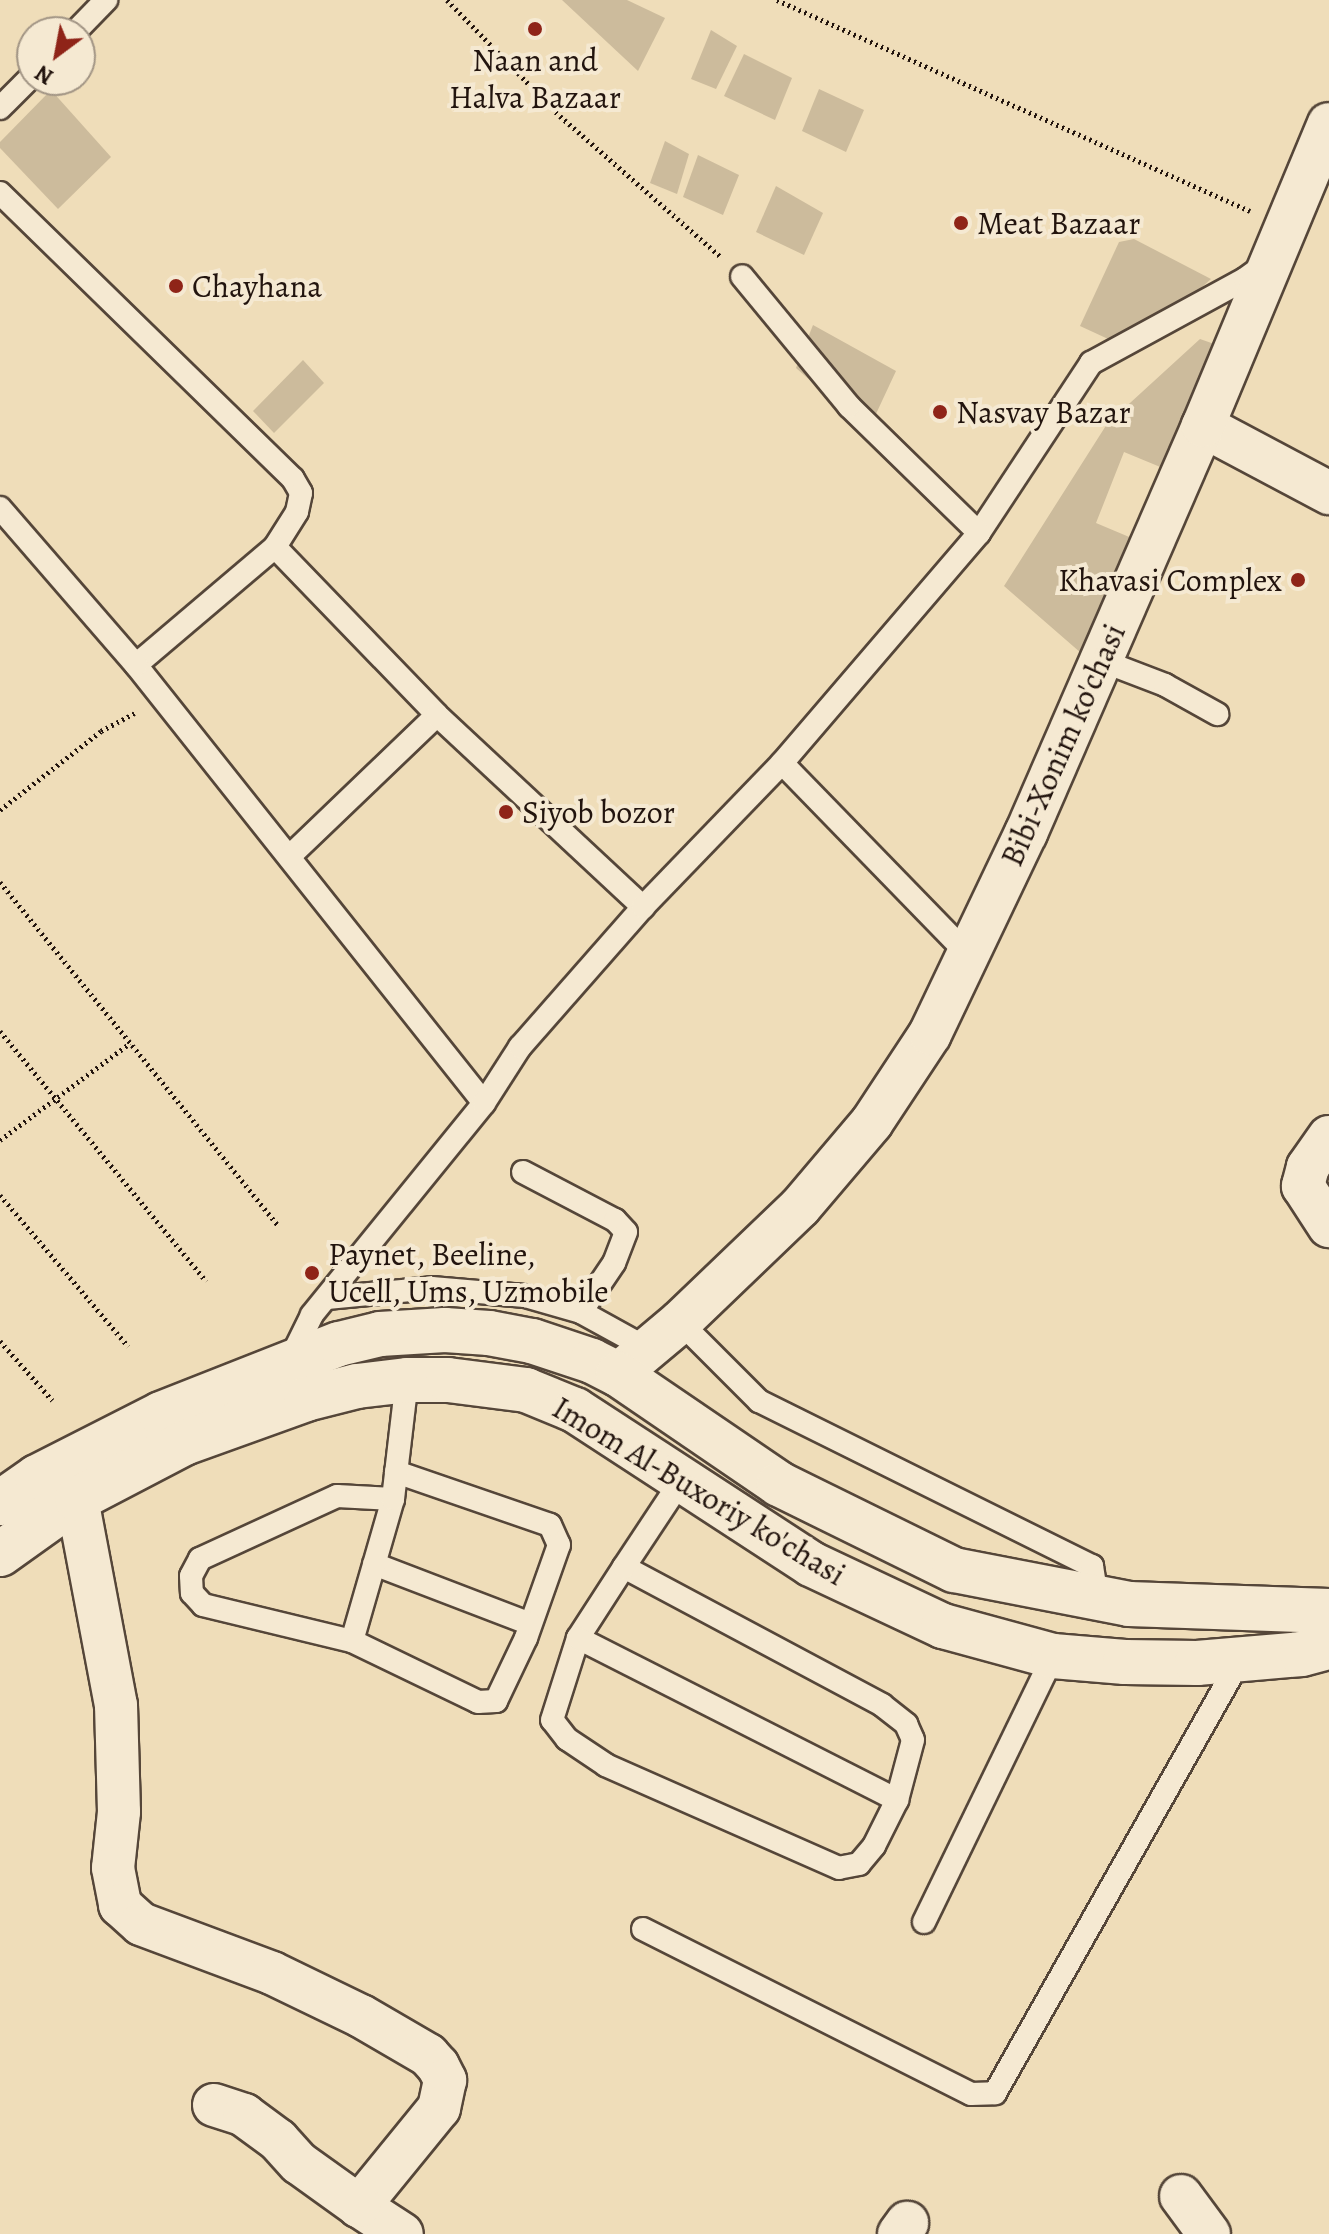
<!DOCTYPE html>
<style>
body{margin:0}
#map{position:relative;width:1329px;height:2234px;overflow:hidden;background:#efddb9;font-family:Alegreya,serif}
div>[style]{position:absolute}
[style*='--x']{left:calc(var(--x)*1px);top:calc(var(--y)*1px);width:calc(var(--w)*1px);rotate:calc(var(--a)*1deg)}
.green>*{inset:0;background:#ccbb9c}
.path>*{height:5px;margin-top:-2.5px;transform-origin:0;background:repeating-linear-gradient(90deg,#22140e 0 2px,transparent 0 6px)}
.roads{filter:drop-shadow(2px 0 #554639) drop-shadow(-2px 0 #554639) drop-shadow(0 2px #554639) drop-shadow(0 -2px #554639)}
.service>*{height:22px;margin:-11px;padding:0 11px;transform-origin:11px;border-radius:11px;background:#f5e9d2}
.minor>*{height:42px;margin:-21px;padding:0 21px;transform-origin:21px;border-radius:21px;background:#f5e9d2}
.secondary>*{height:44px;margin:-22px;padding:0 22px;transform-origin:22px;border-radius:22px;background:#f5e9d2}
.dots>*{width:22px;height:22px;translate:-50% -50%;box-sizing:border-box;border:4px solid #f5e9d2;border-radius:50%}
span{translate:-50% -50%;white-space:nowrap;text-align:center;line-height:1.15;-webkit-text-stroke:8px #f5e9d2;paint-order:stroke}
.poi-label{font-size:32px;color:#22140e}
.left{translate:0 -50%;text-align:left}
.right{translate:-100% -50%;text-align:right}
.street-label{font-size:32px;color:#22140e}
.north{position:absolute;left:16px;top:16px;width:80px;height:80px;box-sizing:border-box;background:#f5e9d2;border:2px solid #a19484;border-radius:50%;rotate:212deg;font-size:22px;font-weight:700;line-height:32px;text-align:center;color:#22140e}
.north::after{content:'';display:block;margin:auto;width:28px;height:36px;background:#8f2418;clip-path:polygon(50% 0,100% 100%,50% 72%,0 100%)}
</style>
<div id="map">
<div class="green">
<i style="clip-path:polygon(562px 0,627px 0,665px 18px,638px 71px)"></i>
<i style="clip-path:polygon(711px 30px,737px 46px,716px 89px,691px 79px)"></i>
<i style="clip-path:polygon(744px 54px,792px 78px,775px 120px,724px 96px)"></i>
<i style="clip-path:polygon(819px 89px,864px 110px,846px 152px,802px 131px)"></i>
<i style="clip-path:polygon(51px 90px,111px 157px,58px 209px,0 148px,0 142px)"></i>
<i style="clip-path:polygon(665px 141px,689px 154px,677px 194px,650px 183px)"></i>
<i style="clip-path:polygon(698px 155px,739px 175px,723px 215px,683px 197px)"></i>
<i style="clip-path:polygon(776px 186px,823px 213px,804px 255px,756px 232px)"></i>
<i style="clip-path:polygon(1134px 239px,1211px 279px,1132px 350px,1080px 326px,1119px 242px)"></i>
<i style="clip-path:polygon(813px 325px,896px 371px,868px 431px,796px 368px)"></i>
<i style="clip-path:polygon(1200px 339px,1220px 346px,1170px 471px,1124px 452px,1096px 523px,1134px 539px,1081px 653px,1004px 586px,1107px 424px)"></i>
<i style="clip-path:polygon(303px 360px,324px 383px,274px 433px,253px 411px)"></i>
</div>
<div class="path">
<i style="--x:447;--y:0;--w:162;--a:45.8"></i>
<i style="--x:560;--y:116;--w:213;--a:41.2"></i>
<i style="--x:777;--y:0;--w:518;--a:24.04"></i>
<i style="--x:0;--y:810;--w:128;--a:-38"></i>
<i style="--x:101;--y:731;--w:38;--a:-28"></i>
<i style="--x:0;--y:882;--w:442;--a:51"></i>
<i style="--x:0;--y:1031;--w:324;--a:50.5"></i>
<i style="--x:0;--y:1140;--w:162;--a:-36.7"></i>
<i style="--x:0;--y:1195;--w:198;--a:49.7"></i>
<i style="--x:0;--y:1341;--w:79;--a:48.6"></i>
</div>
<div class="roads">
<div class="service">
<i style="--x:75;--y:32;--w:45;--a:-45.9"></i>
<i style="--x:0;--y:108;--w:45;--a:-45"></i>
<i style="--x:0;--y:193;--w:409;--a:44.3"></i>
<i style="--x:293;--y:479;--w:16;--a:60"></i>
<i style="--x:301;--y:493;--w:19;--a:102"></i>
<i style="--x:297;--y:512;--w:41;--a:122.2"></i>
<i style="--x:275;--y:547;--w:182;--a:139.7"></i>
<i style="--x:136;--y:665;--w:559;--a:51.53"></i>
<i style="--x:484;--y:1103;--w:273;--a:129.1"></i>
<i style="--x:312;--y:1315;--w:52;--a:116.1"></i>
<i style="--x:0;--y:508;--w:208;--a:49.1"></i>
<i style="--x:979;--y:533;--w:204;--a:-56.6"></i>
<i style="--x:1091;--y:363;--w:175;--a:-28.6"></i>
<i style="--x:1245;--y:279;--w:24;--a:-36"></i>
<i style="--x:275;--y:547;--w:233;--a:46"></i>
<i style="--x:437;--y:715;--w:205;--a:136.2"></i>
<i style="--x:1100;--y:660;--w:70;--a:21"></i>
<i style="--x:1165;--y:685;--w:60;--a:29.1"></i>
<i style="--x:437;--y:715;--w:282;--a:43"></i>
<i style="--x:782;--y:763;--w:267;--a:45.8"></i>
<i style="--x:484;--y:1103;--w:67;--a:-57.3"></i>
<i style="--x:520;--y:1047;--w:186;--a:-48.7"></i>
<i style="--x:643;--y:907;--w:200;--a:-46"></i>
<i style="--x:782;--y:763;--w:303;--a:-49.4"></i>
<i style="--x:979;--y:533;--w:182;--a:-135.7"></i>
<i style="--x:849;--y:406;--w:168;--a:-129.5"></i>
<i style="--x:523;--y:1172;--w:104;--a:27.6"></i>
<i style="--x:615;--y:1220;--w:16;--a:47"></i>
<i style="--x:626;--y:1232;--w:33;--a:111"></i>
<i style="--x:614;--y:1263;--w:59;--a:124"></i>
<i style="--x:327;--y:1298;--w:105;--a:-5.4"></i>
<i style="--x:432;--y:1288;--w:93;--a:4.9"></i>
<i style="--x:525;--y:1296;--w:58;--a:15.9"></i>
<i style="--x:581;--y:1312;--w:77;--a:28.9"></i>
<i style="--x:680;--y:1322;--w:112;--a:45"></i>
<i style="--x:759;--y:1401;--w:372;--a:26.4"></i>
<i style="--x:1092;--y:1566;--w:32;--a:81"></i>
<i style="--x:393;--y:1499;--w:56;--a:-176.9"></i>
<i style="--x:337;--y:1496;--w:151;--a:155.3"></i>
<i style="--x:200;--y:1559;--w:19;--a:118"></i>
<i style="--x:191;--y:1576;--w:17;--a:87"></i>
<i style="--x:192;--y:1593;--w:16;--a:47"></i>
<i style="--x:203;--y:1605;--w:153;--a:13.6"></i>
<i style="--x:352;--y:1641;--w:140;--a:25.8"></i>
<i style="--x:478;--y:1702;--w:18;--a:-3"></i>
<i style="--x:496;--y:1701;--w:70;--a:-64.5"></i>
<i style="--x:526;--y:1638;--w:99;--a:-70.5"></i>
<i style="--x:559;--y:1545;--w:22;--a:-114"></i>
<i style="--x:550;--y:1525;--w:163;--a:-161"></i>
<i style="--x:374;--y:1564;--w:167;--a:21"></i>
<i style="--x:624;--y:1567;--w:293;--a:28.1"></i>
<i style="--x:882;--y:1705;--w:31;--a:38"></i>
<i style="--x:906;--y:1724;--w:17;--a:66"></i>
<i style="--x:913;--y:1740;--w:62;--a:104.9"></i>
<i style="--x:897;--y:1800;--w:51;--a:116.6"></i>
<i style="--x:874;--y:1846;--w:23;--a:130"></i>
<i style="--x:859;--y:1864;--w:20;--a:169"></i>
<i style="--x:839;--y:1868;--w:255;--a:-156.2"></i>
<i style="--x:606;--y:1765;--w:47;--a:-146.3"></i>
<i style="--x:567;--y:1739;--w:24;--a:-128"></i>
<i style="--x:552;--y:1720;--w:86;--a:-72.4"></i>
<i style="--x:578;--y:1638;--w:85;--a:-57.1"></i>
<i style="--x:624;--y:1567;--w:107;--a:-56.5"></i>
<i style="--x:578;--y:1638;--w:358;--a:26.9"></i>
<i style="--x:352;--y:1641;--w:148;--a:-73.9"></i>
<i style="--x:393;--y:1499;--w:120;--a:-83.3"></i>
<i style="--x:924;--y:1922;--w:296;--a:-64.1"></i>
<i style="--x:643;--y:1929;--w:367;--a:26.7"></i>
<i style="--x:971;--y:2094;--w:24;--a:-2"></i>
<i style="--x:995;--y:2093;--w:498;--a:-60.5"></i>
</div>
<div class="minor">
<i style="--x:1203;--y:426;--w:143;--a:28"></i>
<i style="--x:1329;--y:1137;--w:37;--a:125"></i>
<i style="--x:1308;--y:1167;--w:20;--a:105"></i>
<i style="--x:1303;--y:1186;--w:48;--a:57"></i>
<i style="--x:618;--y:1374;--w:81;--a:-40"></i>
<i style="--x:680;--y:1322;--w:166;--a:-43.8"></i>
<i style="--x:800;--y:1207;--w:111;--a:-49.7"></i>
<i style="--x:872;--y:1122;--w:105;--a:-56.6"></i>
<i style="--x:930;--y:1034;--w:223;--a:-64.5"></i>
<i style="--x:1026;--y:833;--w:444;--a:-66.5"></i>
<i style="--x:1203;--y:426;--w:327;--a:-67.4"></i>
<i style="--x:77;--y:1499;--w:210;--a:79.3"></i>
<i style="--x:116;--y:1705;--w:107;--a:88.4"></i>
<i style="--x:119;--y:1812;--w:56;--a:96.1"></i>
<i style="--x:113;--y:1868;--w:38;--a:79"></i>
<i style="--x:120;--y:1905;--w:28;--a:42"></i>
<i style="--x:141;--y:1924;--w:140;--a:20.5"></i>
<i style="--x:272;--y:1973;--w:99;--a:25.8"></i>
<i style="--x:361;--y:2016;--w:78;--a:30.2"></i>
<i style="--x:428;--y:2055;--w:15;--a:48"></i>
<i style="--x:438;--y:2066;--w:16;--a:63"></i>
<i style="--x:445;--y:2080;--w:29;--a:102"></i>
<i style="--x:439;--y:2108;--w:127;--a:129.2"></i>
<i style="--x:359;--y:2206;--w:51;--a:33.1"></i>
<i style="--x:214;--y:2105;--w:32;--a:18"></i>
<i style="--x:244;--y:2115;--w:42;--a:36.3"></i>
<i style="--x:278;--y:2140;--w:31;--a:48"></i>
<i style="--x:299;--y:2163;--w:74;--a:35.6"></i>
<i style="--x:1181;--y:2196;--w:47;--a:53.6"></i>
<i style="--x:899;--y:2234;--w:14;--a:-54"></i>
</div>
<div class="secondary">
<i style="--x:0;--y:1503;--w:45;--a:-35.1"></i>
<i style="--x:37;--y:1477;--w:139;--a:-26.9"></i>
<i style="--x:161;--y:1414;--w:191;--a:-21.5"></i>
<i style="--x:339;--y:1344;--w:42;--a:-13.7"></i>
<i style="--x:380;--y:1334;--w:65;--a:-3.5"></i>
<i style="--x:445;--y:1330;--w:44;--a:3.9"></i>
<i style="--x:489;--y:1333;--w:44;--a:10.5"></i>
<i style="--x:532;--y:1341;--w:63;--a:18.4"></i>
<i style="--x:592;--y:1361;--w:29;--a:27"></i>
<i style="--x:618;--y:1374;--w:195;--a:34.3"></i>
<i style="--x:779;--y:1484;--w:195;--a:26.2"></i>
<i style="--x:954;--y:1570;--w:178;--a:11"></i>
<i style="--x:1129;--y:1604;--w:200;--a:2"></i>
<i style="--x:0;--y:1554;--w:95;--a:-35.5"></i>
<i style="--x:77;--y:1499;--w:121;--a:-27.6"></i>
<i style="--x:184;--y:1443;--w:130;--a:-19.8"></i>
<i style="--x:306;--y:1399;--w:53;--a:-14.3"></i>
<i style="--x:357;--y:1386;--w:50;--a:-6.8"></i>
<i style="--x:407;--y:1380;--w:41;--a:0"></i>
<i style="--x:448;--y:1380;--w:79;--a:7.3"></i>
<i style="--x:526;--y:1390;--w:53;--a:22.2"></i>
<i style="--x:575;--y:1410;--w:282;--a:33.1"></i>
<i style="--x:811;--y:1564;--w:146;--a:25.2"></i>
<i style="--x:943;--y:1626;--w:114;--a:15.3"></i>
<i style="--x:1053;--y:1656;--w:72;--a:4.8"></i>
<i style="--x:1125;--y:1662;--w:72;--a:0.8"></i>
<i style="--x:1197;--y:1663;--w:105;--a:-4.9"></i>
<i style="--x:1302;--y:1654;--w:28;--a:-15"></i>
</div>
</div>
<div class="dots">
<i style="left:535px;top:29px;background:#8f2418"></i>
<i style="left:961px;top:223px;background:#8f2418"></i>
<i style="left:176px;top:286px;background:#8f2418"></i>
<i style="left:940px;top:412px;background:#8f2418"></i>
<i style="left:1298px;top:580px;background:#8f2418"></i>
<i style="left:506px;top:812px;background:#8f2418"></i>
<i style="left:312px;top:1273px;background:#8f2418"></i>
</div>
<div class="poi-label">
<span style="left:535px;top:79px">Naan and<br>Halva Bazaar</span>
<span class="left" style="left:977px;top:223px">Meat Bazaar</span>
<span class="left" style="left:192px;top:286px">Chayhana</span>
<span class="left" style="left:956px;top:412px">Nasvay Bazar</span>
<span class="right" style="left:1282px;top:580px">Khavasi Complex</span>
<span class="left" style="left:522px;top:812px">Siyob bozor</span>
<span class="left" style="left:328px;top:1273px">Paynet, Beeline,<br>Ucell, Ums, Uzmobile</span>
</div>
<div class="street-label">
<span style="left:1063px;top:745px;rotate:-66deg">Bibi-Xonim ko'chasi</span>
<span style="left:699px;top:1491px;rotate:31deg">Imom Al-Buxoriy ko'chasi</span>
</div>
<div class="north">N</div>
</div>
